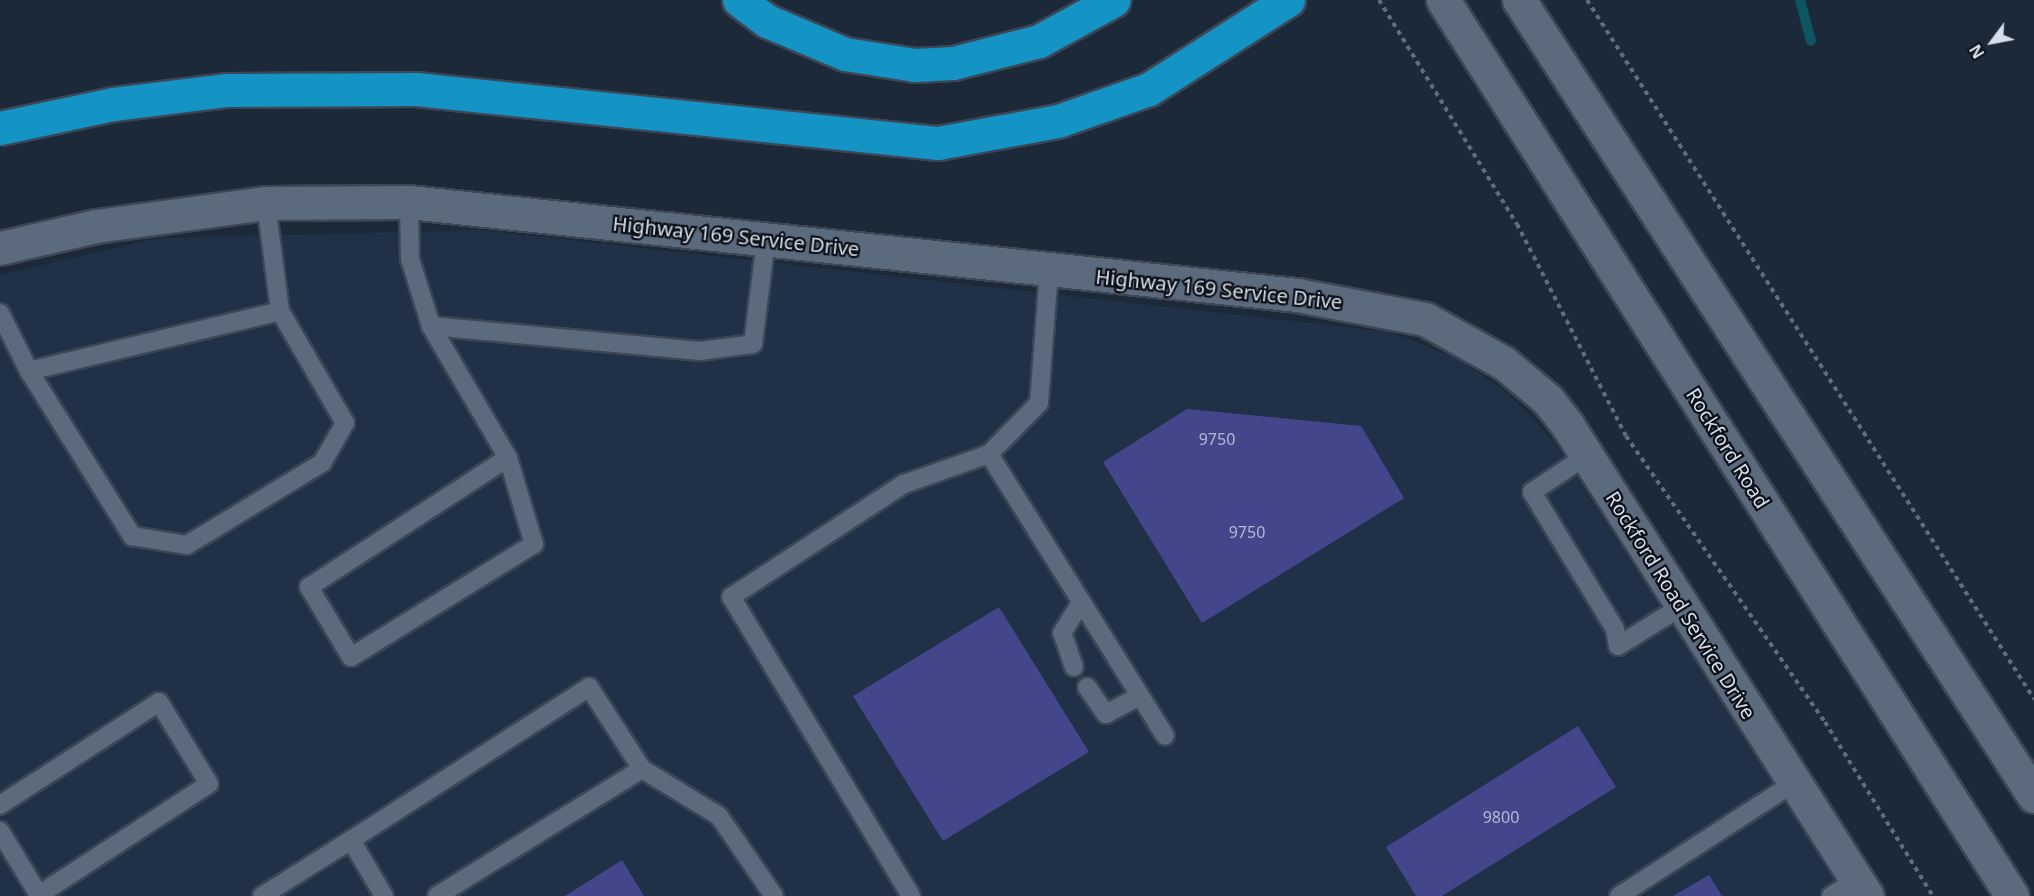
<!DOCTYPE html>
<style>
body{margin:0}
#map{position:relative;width:2034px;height:896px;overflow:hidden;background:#1c2939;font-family:"Noto Sans",sans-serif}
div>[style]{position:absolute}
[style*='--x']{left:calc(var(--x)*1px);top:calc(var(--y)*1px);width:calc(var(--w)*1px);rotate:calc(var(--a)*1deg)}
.built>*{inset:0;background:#203147}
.stream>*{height:10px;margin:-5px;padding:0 5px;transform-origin:5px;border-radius:5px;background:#0b5761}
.building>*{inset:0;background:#44468c}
.path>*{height:4px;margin-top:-2px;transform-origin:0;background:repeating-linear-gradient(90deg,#626d7b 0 4.5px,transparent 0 9px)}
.roads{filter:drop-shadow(2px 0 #3c4654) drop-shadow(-2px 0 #3c4654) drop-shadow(0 2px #3c4654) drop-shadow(0 -2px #3c4654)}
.lane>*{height:18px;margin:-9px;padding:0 9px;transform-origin:9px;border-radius:9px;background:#5c6a7e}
.street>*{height:33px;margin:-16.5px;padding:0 16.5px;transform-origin:16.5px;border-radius:16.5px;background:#5c6a7e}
.secondary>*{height:33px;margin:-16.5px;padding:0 16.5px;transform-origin:16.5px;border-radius:16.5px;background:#5c6a7e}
.highway>*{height:33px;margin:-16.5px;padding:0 16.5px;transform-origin:16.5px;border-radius:16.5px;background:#1493c5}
span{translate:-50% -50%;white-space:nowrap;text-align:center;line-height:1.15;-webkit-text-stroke:4.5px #0c1119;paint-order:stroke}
.number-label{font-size:16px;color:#b2b8d2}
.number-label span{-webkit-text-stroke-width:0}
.street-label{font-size:20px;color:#d6dee9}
.north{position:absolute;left:1962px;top:12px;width:60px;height:60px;-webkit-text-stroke:4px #0c1119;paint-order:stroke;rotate:238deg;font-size:16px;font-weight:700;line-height:24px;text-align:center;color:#d6dee9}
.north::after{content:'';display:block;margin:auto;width:21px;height:27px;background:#d6dee9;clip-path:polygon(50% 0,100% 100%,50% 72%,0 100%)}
</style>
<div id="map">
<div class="built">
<i style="clip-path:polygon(482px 230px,1390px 332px,1457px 358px,1509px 394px,1555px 443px,1844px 896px,0 896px,0 275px,159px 238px)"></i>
</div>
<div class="stream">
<i style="--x:1800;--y:0;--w:42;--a:75"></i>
</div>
<div class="building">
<i style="clip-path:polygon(1187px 409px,1361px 426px,1404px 498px,1202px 623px,1103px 462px)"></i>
<i style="clip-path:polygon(999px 607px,1089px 752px,943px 841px,853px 696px)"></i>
<i style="clip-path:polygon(1578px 726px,1616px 787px,1442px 896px,1416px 896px,1386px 847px)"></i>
<i style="clip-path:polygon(622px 860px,644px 896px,565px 896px)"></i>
<i style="clip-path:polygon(1709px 875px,1722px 896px,1673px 896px)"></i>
</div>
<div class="path">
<i style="--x:1379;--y:0;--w:263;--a:58.4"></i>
<i style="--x:1517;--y:224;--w:238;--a:62.8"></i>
<i style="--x:1626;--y:436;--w:348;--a:55.2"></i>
<i style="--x:1825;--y:722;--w:205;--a:58.2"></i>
<i style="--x:1587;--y:0;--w:830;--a:57.4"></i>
</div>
<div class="roads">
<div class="lane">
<i style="--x:409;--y:202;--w:57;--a:89"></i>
<i style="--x:410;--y:259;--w:70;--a:72.6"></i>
<i style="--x:1049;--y:270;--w:133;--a:94.3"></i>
<i style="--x:1039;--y:403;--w:71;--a:134.4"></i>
<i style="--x:989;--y:454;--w:332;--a:58"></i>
<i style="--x:0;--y:313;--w:65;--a:63.4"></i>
<i style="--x:29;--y:371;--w:195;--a:58"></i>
<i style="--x:132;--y:536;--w:56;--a:9.3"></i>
<i style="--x:187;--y:545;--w:158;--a:-31.3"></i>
<i style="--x:322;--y:463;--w:46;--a:-60.1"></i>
<i style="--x:345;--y:423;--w:129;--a:-120.1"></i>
<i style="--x:280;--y:311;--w:109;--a:-97.4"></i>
<i style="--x:29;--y:371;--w:258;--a:-13.4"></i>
<i style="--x:1586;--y:456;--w:65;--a:146.3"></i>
<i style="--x:1532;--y:492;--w:160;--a:58.8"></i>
<i style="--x:1615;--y:629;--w:17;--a:80"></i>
<i style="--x:1618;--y:646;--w:75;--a:-32"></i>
<i style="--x:508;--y:458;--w:90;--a:73.2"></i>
<i style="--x:534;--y:544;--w:215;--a:148.3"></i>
<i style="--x:351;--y:657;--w:82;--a:-121"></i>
<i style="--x:309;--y:587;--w:237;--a:-33"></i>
<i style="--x:508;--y:458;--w:153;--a:-120.3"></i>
<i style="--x:431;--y:326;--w:270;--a:5.3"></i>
<i style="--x:700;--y:351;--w:53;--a:-7.5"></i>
<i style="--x:753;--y:344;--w:106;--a:-82.9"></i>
<i style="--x:1074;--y:667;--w:36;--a:-109"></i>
<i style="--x:1062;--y:633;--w:36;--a:-58"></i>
<i style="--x:1087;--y:687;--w:33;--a:55"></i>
<i style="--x:1106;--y:714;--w:38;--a:-28"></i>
<i style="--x:0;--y:805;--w:189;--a:-32.9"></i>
<i style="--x:159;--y:702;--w:96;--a:58.6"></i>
<i style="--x:209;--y:784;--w:203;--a:146.9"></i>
<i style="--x:39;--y:895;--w:75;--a:-121.4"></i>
<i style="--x:351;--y:840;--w:283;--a:-32.7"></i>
<i style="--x:589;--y:687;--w:98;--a:57.1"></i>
<i style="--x:642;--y:769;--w:90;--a:31.4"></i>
<i style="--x:719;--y:816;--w:97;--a:55.5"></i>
<i style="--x:262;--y:896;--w:105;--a:-32.2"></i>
<i style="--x:351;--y:840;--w:65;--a:59.5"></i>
<i style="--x:437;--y:896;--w:241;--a:-31.8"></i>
<i style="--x:911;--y:896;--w:349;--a:-121"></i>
<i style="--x:731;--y:597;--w:207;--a:-33.2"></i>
<i style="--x:904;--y:484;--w:90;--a:-19.4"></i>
<i style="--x:1619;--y:896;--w:208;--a:-32.9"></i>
<i style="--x:1831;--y:896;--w:31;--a:-32"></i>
</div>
<div class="street">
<i style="--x:0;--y:248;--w:98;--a:-12.9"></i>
<i style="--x:96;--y:226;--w:172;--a:-7.7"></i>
<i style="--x:266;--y:203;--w:143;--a:-0.4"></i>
<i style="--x:409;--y:202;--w:893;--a:5.98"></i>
<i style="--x:1297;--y:295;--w:130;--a:10.6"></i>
<i style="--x:1425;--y:319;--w:90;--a:29.1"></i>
<i style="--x:1504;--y:363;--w:57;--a:40.1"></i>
<i style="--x:1548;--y:400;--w:33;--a:52"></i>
<i style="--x:1568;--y:426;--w:557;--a:57.54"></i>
</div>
<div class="secondary">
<i style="--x:1443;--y:0;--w:1061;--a:57.58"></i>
<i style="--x:1519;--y:0;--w:948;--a:57.1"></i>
</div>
<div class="highway">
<i style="--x:739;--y:0;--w:35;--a:37"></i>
<i style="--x:767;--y:21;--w:85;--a:22.9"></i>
<i style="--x:845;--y:54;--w:71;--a:8.9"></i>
<i style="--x:915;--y:65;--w:38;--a:-3"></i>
<i style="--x:953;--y:63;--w:89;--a:-14.3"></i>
<i style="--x:1039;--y:41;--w:85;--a:-28.7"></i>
<i style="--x:0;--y:128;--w:116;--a:-12"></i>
<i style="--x:113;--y:104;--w:115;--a:-7"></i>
<i style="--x:227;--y:90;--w:189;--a:-0.3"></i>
<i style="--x:416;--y:89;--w:525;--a:5.91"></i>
<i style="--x:938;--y:143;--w:122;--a:-10.4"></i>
<i style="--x:1058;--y:121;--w:96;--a:-19.4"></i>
<i style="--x:1149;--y:89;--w:165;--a:-32.6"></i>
</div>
</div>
<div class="number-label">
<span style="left:1217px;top:439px">9750</span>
<span style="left:1247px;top:532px">9750</span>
<span style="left:1501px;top:817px">9800</span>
</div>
<div class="street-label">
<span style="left:736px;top:236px;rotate:6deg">Highway 169 Service Drive</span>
<span style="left:1219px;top:289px;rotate:6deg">Highway 169 Service Drive</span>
<span style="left:1728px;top:448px;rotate:58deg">Rockford Road</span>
<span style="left:1681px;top:605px;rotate:58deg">Rockford Road Service Drive</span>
</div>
<div class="north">N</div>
</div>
